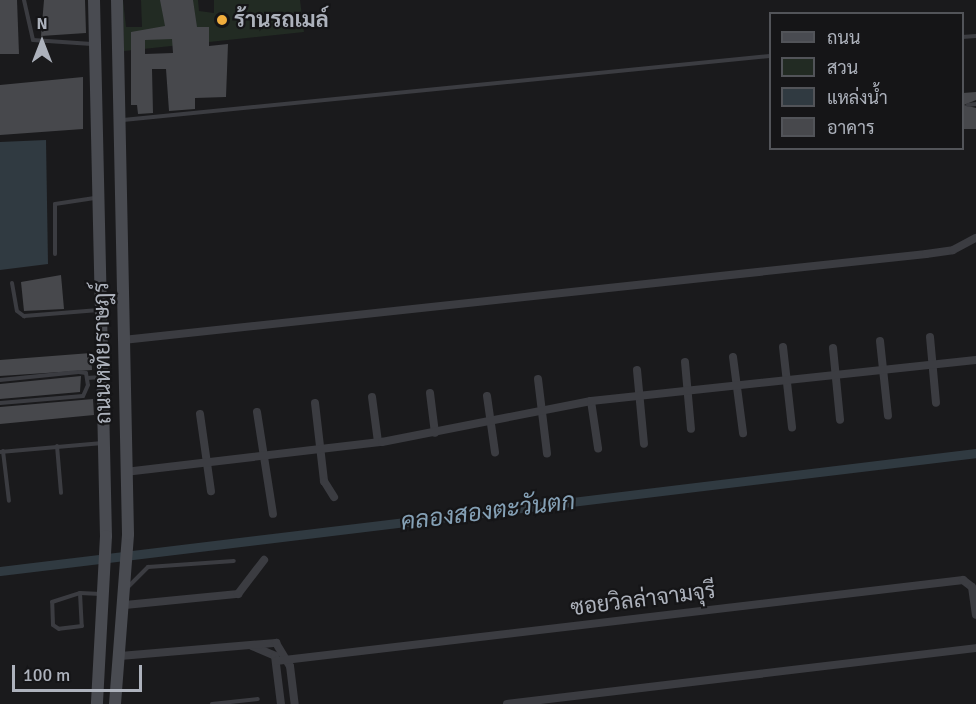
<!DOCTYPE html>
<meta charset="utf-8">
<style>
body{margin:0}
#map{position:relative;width:976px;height:704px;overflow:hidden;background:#1a1a1c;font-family:Signika,Sarabun,sans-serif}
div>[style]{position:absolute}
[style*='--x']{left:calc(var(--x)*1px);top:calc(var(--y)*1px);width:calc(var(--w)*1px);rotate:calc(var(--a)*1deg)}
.green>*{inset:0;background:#222b23}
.water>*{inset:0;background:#303a41}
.canal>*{height:9px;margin:-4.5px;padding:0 4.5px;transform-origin:4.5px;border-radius:4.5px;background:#303a41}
.building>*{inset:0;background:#47484c}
.service>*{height:4px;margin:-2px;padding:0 2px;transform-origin:2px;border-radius:2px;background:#3b3c41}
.minor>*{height:8px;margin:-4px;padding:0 4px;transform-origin:4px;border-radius:4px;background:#3b3c41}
.secondary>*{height:12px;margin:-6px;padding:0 6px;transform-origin:6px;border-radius:6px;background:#494b51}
.dots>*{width:16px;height:16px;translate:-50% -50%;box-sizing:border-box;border:3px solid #151517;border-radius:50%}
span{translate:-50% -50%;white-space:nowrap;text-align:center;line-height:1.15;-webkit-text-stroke:4.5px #151517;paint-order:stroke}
.poi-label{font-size:22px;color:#adb2bc;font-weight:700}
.left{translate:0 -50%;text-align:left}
.street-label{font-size:22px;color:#adb2bc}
.water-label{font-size:24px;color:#85a1b6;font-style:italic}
.legend{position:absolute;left:769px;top:12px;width:195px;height:138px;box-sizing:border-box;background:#151517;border:2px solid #525459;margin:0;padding:8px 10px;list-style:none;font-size:18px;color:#adb2bc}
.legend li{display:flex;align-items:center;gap:12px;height:30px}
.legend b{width:30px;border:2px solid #525459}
.north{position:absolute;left:12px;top:12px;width:60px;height:60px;-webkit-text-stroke:4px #151517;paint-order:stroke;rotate:0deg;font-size:16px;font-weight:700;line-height:24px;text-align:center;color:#adb2bc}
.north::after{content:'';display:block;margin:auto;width:21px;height:27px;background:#adb2bc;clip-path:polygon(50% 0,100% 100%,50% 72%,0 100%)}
.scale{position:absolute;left:12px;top:665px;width:130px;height:27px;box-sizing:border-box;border:3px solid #adb2bc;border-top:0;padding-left:8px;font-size:18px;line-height:21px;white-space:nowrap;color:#adb2bc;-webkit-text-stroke:4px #151517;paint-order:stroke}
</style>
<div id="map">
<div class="green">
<i style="clip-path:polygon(123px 0,126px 27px,142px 27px,141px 0,198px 0,199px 11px,214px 13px,214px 0,300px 0,304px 32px,124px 51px)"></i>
</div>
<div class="water">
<i style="clip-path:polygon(46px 140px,48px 264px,0 270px,0 142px)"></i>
</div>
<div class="canal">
<i style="--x:0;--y:571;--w:983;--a:-6.89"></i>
</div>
<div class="building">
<i style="clip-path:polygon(0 0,17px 0,19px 54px,0 54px)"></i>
<i style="clip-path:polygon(44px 0,85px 0,86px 33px,41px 36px)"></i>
<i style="clip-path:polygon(evenodd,160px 0,193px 0,197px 27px,209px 27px,209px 46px,228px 44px,226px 97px,195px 98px,195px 109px,169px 111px,166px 69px,152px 69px,153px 113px,138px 114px,137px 105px,131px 105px,131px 32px,165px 26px,160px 0,145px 40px,172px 39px,173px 53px,145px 54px,145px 40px)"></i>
<i style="clip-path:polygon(83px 77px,83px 129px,0 135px,0 85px)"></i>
<i style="clip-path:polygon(976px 92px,976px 100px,964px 105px,976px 108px,976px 129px,963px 129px,963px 93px)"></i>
<i style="clip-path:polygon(61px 275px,64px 309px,24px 311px,21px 282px)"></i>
<i style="clip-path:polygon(91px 353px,92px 370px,0 376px,0 360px)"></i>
<i style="clip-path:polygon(81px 376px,80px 392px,0 399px,0 384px)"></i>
<i style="clip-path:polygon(93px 399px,94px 415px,0 424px,0 407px)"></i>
</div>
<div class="service">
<i style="--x:24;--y:0;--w:41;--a:77.3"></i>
<i style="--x:33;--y:40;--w:59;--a:3.9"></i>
<i style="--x:962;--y:37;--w:14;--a:-4"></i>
<i style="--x:968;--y:105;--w:8;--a:-7"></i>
<i style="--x:123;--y:120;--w:650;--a:-5.65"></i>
<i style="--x:55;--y:254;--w:50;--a:-90"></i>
<i style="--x:55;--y:204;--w:40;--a:-8.5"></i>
<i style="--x:12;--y:283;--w:28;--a:80"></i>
<i style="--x:17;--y:311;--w:9;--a:36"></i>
<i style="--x:24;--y:316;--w:75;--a:-4.6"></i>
<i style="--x:87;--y:378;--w:14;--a:-4"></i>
<i style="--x:0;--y:380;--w:79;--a:-5.8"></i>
<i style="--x:79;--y:372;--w:7;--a:8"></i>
<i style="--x:86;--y:373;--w:12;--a:81"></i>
<i style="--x:88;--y:385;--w:12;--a:114"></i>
<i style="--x:83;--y:396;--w:83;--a:175.2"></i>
<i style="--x:57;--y:446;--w:47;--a:85.1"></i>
<i style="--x:3;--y:451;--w:50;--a:83.2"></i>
<i style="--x:0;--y:452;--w:103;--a:-5"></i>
<i style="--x:127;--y:588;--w:30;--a:-45"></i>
<i style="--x:148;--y:567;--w:86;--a:-4"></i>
<i style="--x:80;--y:593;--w:33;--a:87"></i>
<i style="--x:82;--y:626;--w:23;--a:173"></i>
<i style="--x:59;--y:629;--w:7;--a:-146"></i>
<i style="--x:53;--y:625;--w:23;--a:-92"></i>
<i style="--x:52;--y:602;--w:29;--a:-18"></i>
<i style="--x:80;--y:593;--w:21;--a:3"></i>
<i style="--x:212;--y:704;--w:46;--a:-6.2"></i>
</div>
<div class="minor">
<i style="--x:930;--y:337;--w:66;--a:84.8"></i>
<i style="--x:123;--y:340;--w:808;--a:-6.11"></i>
<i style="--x:926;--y:254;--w:27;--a:-8"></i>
<i style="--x:953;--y:250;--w:26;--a:-28"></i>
<i style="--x:880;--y:341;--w:75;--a:83.9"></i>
<i style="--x:783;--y:347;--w:81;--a:83.6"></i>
<i style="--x:833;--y:348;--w:72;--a:84.4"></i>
<i style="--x:733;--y:357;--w:77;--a:82.5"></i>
<i style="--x:685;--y:362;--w:67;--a:84.9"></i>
<i style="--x:637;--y:370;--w:74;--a:84.6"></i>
<i style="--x:538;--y:379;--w:75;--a:83.1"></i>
<i style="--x:430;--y:393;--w:40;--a:82.9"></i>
<i style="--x:487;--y:396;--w:57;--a:81.9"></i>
<i style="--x:372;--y:397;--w:45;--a:82.4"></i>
<i style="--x:591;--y:401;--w:48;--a:81.5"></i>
<i style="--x:315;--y:403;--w:79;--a:83.4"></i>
<i style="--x:324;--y:481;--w:19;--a:58"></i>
<i style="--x:257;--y:412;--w:103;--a:81.1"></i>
<i style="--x:200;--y:414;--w:78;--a:81.9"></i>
<i style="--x:125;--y:472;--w:259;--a:-6.7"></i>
<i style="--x:382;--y:442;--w:213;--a:-11.1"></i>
<i style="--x:591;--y:401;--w:387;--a:-6.1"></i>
<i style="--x:125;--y:605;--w:114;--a:-5.6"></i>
<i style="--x:238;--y:594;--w:43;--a:-52.6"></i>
<i style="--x:252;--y:646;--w:25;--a:23"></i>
<i style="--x:275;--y:656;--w:48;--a:82.9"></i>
<i style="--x:120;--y:656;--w:157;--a:-4.8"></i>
<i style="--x:276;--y:643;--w:27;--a:59"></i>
<i style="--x:290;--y:666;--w:38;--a:83"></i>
<i style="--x:276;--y:661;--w:692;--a:-6.72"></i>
<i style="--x:963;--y:580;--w:11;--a:38"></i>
<i style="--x:972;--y:587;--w:28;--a:82"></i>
<i style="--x:507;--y:704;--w:472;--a:-6.8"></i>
</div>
<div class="secondary">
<i style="--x:94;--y:0;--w:536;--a:88.72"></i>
<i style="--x:106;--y:536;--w:168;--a:93.1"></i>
<i style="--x:115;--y:704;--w:170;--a:-85.6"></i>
<i style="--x:128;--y:534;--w:534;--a:-91.18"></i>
</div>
<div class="dots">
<i style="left:222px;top:20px;background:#f1ae3d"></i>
</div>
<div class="poi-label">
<span class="left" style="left:234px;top:20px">ร้านรถเมล์</span>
</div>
<div class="street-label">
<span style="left:102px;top:353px;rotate:-91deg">ถนนหทัยราษฎร์</span>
<span style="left:643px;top:599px;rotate:-7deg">ซอยวิลล่าจามจุรี</span>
</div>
<div class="water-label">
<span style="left:488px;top:512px;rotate:-7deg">คลองสองตะวันตก</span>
</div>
<ul class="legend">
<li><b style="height:8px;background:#494b51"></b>ถนน</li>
<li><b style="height:16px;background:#222b23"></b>สวน</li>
<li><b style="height:16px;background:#303a41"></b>แหล่งน้ำ</li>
<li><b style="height:16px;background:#47484c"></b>อาคาร</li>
</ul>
<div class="north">N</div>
<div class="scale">100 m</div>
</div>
